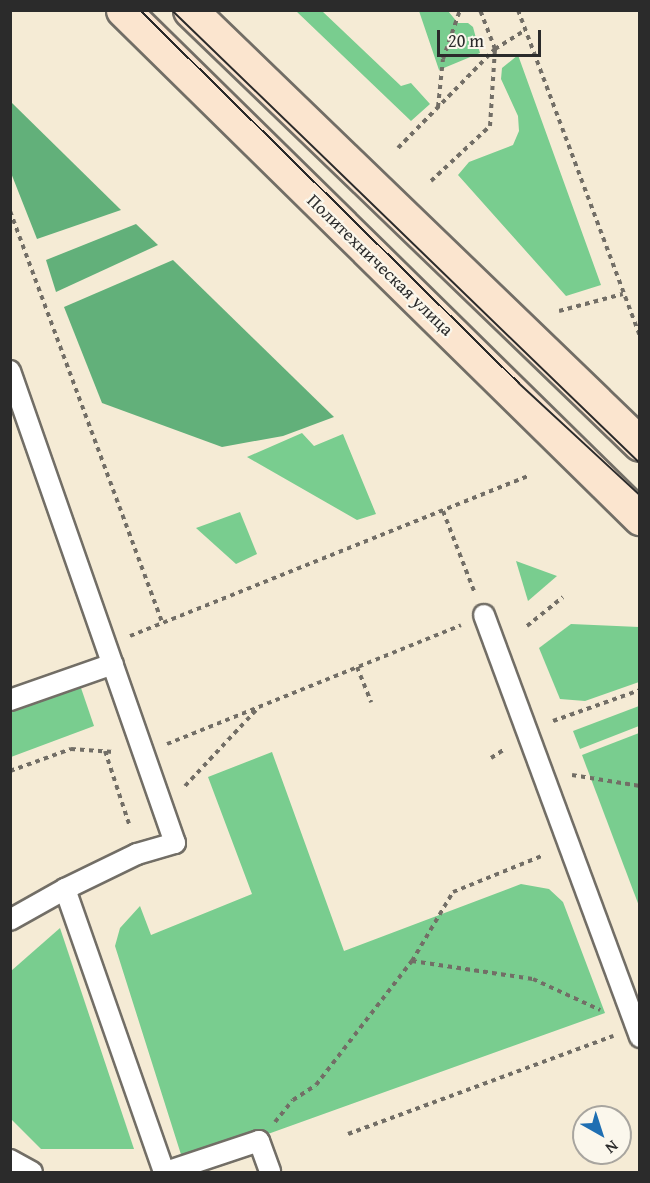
<!DOCTYPE html>
<meta charset="utf-8">
<style>
body{margin:0}
#map{position:relative;width:650px;height:1183px;overflow:hidden;background:#f5ebd5;font-family:"Gentium Book Plus",serif}
div>[style]{position:absolute}
[style*='--x']{left:calc(var(--x)*1px);top:calc(var(--y)*1px);width:calc(var(--w)*1px);rotate:calc(var(--a)*1deg)}
.green>*{inset:0;background:#79cd8f}
.forest>*{inset:0;background:#62b07a}
.path>*{height:4px;margin-top:-2px;transform-origin:0;background:repeating-linear-gradient(90deg,#726e66 0 4.5px,transparent 0 9px)}
.roads{filter:drop-shadow(2px 0 #726e66) drop-shadow(-2px 0 #726e66) drop-shadow(0 2px #726e66) drop-shadow(0 -2px #726e66)}
.service>*{height:20px;margin:-10px;padding:0 10px;transform-origin:10px;border-radius:10px;background:#fff}
.secondary>*{height:33px;margin:-16.5px;padding:0 16.5px;transform-origin:16.5px;border-radius:16.5px;background:#fbe5cf}
.tram>*{height:1.5px;margin:-0.75px;padding:0 0.75px;transform-origin:0.75px;border-radius:0.75px;background:#2b2b2b}
span{translate:-50% -50%;white-space:nowrap;text-align:center;line-height:1.15;-webkit-text-stroke:4.5px #fbf7ec;paint-order:stroke}
.street-label{font-size:18px;color:#2b2b2b}
.frame{position:absolute;inset:0;border:12px solid #2b2b2b;pointer-events:none}
.north{position:absolute;left:572px;top:1105px;width:60px;height:60px;box-sizing:border-box;background:#fbf7ec;border:2px solid #a8a59f;border-radius:50%;rotate:141deg;font-size:16px;font-weight:700;line-height:24px;text-align:center;color:#2b2b2b}
.north::after{content:'';display:block;margin:auto;width:21px;height:27px;background:#1f6fb2;clip-path:polygon(50% 0,100% 100%,50% 72%,0 100%)}
.scale{position:absolute;left:437px;top:30px;width:104px;height:27px;box-sizing:border-box;border:3px solid #2b2b2b;border-top:0;padding-left:8px;font-size:18px;line-height:21px;white-space:nowrap;color:#2b2b2b;-webkit-text-stroke:4px #fbf7ec;paint-order:stroke}
</style>
<div id="map">
<div class="green">
<i style="clip-path:polygon(296px 11px,322px 11px,401px 86px,411px 83px,430px 104px,411px 121px)"></i>
<i style="clip-path:polygon(419px 11px,448px 11px,458px 23px,468px 23px,473px 27px,480px 53px,439px 70px)"></i>
<i style="clip-path:polygon(518px 55px,601px 285px,566px 296px,458px 175px,469px 162px,513px 145px,519px 131px,518px 116px,501px 79px,502px 68px)"></i>
<i style="clip-path:polygon(302px 433px,314px 446px,343px 434px,376px 514px,357px 520px,247px 457px)"></i>
<i style="clip-path:polygon(240px 512px,257px 554px,236px 564px,196px 528px)"></i>
<i style="clip-path:polygon(516px 561px,557px 576px,528px 601px)"></i>
<i style="clip-path:polygon(571px 624px,639px 627px,639px 682px,585px 701px,560px 699px,539px 648px)"></i>
<i style="clip-path:polygon(80px 685px,94px 726px,11px 757px,11px 712px)"></i>
<i style="clip-path:polygon(639px 706px,639px 726px,580px 749px,573px 731px)"></i>
<i style="clip-path:polygon(639px 733px,639px 906px,582px 755px)"></i>
<i style="clip-path:polygon(272px 752px,344px 951px,521px 884px,549px 889px,563px 902px,605px 1013px,184px 1164px,115px 946px,120px 928px,140px 906px,151px 935px,252px 894px,208px 777px)"></i>
<i style="clip-path:polygon(60px 928px,134px 1149px,41px 1149px,11px 1119px,11px 971px)"></i>
</div>
<div class="forest">
<i style="clip-path:polygon(10px 102px,11px 102px,121px 210px,37px 239px,11px 173px)"></i>
<i style="clip-path:polygon(136px 224px,158px 245px,56px 292px,46px 260px)"></i>
<i style="clip-path:polygon(173px 260px,334px 417px,283px 436px,222px 447px,102px 403px,64px 307px)"></i>
</div>
<div class="path">
<i style="--x:518;--y:10;--w:349;--a:69.5"></i>
<i style="--x:438;--y:107;--w:48;--a:-84.1"></i>
<i style="--x:443;--y:59;--w:52;--a:-70.9"></i>
<i style="--x:398;--y:148;--w:139;--a:-45.6"></i>
<i style="--x:495;--y:49;--w:42;--a:-111"></i>
<i style="--x:431;--y:181;--w:81;--a:-43"></i>
<i style="--x:490;--y:126;--w:77;--a:-86.3"></i>
<i style="--x:495;--y:49;--w:36;--a:-32"></i>
<i style="--x:10;--y:211;--w:439;--a:69.7"></i>
<i style="--x:559;--y:311;--w:66;--a:-14.9"></i>
<i style="--x:443;--y:511;--w:86;--a:68.8"></i>
<i style="--x:527;--y:626;--w:46;--a:-38.9"></i>
<i style="--x:130;--y:636;--w:430;--a:-21.9"></i>
<i style="--x:357;--y:667;--w:38;--a:68"></i>
<i style="--x:553;--y:721;--w:92;--a:-19.6"></i>
<i style="--x:167;--y:744;--w:317;--a:-22"></i>
<i style="--x:105;--y:751;--w:80;--a:71.8"></i>
<i style="--x:491;--y:758;--w:17;--a:-33"></i>
<i style="--x:10;--y:771;--w:65;--a:-19.8"></i>
<i style="--x:71;--y:749;--w:43;--a:4"></i>
<i style="--x:572;--y:775;--w:69;--a:9.2"></i>
<i style="--x:185;--y:786;--w:104;--a:-46.9"></i>
<i style="--x:412;--y:961;--w:122;--a:8.5"></i>
<i style="--x:533;--y:979;--w:74;--a:24.8"></i>
<i style="--x:275;--y:1122;--w:28;--a:-51"></i>
<i style="--x:293;--y:1100;--w:27;--a:-33"></i>
<i style="--x:316;--y:1085;--w:157;--a:-52.3"></i>
<i style="--x:412;--y:961;--w:80;--a:-59.3"></i>
<i style="--x:453;--y:892;--w:98;--a:-22.1"></i>
<i style="--x:348;--y:1134;--w:283;--a:-20.3"></i>
</div>
<div class="roads">
<div class="service">
<i style="--x:10;--y:371;--w:500;--a:70.73"></i>
<i style="--x:175;--y:843;--w:40;--a:164"></i>
<i style="--x:137;--y:854;--w:80;--a:154.1"></i>
<i style="--x:65;--y:889;--w:300;--a:70.7"></i>
<i style="--x:484;--y:615;--w:450;--a:69.7"></i>
<i style="--x:10;--y:700;--w:109;--a:-19.3"></i>
<i style="--x:10;--y:920;--w:63;--a:-29.4"></i>
<i style="--x:10;--y:1160;--w:25;--a:29"></i>
<i style="--x:166;--y:1172;--w:98;--a:-18.4"></i>
<i style="--x:259;--y:1141;--w:33;--a:70"></i>
</div>
<div class="secondary">
<i style="--x:123;--y:10;--w:725;--a:44.5"></i>
<i style="--x:190;--y:10;--w:625;--a:43.96"></i>
</div>
</div>
<div class="tram">
<i style="--x:140;--y:10;--w:532;--a:44.54"></i>
<i style="--x:519;--y:383;--w:165;--a:42.8"></i>
<i style="--x:172;--y:10;--w:651;--a:44.07"></i>
</div>
<div class="street-label">
<span style="left:380px;top:265px;rotate:44deg">Политехническая улица</span>
</div>
<div class="frame"></div>
<div class="north">N</div>
<div class="scale">20 m</div>
</div>
